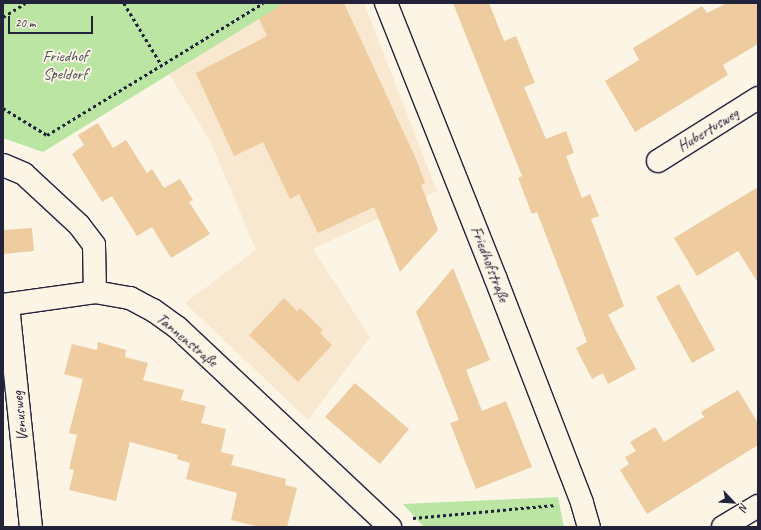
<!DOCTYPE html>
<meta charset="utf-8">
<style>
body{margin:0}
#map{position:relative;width:761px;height:530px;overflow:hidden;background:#fcf5e5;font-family:Caveat,sans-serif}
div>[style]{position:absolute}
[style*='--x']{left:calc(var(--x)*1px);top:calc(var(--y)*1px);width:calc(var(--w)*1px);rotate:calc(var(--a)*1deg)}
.built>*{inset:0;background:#f8e8d0}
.green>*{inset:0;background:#bae5a2}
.building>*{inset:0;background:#efcba0}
.path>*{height:2.5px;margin-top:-1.25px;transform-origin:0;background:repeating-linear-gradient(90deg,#22223b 0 3px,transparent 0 6px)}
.roads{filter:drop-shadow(1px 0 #22223b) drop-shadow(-1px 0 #22223b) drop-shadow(0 1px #22223b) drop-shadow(0 -1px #22223b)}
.minor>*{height:22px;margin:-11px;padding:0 11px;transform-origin:11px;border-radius:11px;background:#fcf5e5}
span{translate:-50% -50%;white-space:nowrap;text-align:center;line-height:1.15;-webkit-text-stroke:4px #fcf5e5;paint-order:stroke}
.park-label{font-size:16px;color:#485355}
.street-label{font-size:16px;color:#22223b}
.frame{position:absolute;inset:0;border:4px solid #22223b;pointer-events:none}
.north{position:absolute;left:713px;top:482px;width:40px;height:40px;-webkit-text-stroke:3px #fcf5e5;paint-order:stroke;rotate:115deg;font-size:11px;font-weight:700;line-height:16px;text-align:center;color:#22223b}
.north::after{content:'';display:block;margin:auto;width:14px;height:18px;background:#22223b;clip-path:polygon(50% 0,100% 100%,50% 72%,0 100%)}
.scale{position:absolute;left:8px;top:16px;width:85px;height:18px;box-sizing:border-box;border:2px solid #22223b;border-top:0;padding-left:5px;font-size:12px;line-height:14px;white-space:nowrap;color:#22223b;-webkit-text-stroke:3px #fcf5e5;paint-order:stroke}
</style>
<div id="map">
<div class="built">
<i style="clip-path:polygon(285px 3px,364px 3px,437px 191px,313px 249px,370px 337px,308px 420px,185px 303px,256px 250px,210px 141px,169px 74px)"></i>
</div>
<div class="green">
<i style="clip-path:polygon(3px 3px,285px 3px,43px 152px,3px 138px)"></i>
<i style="clip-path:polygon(558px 497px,564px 527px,424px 527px,403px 504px)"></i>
</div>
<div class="building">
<i style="clip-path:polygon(284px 3px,344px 3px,416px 159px,425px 183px,421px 185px,438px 230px,400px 272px,374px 207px,318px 233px,299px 194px,290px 199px,263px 142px,234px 156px,196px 73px,267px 36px,259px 19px)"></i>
<i style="clip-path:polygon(453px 3px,489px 3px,504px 41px,516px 36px,535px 83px,524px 87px,546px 139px,566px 131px,574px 153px,566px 156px,582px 198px,590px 194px,599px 216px,591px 219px,624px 306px,608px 315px,636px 369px,608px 384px,603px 373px,592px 379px,576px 348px,587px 342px,537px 212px,532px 214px,518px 178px,522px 176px)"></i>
<i style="clip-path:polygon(727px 3px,758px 3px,758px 44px,723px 65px,728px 75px,635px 132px,605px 81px,639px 60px,633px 48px,702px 6px,707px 13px)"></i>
<i style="clip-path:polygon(98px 123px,113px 148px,126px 140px,147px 173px,152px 169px,164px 188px,180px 179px,193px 200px,189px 202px,210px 234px,171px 258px,152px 227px,137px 236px,112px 196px,102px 202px,72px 154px,84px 145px,78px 135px)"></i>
<i style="clip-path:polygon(758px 187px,758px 283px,738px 251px,697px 276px,674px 238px)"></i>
<i style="clip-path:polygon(32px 228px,34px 251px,3px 254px,3px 230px)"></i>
<i style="clip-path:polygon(453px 268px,490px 360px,466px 370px,482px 411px,506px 401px,532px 467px,476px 489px,450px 423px,459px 420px,416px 312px)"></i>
<i style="clip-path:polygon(679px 284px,715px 350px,692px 363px,656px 297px)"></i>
<i style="clip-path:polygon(284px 298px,297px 311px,300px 308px,323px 330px,320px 333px,332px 345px,298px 382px,249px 335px)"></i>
<i style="clip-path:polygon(98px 342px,126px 350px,125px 357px,148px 363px,143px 380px,184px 390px,181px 400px,206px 406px,201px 423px,226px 429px,221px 452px,234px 455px,231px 465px,286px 479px,285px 485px,297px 488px,287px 527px,260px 527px,231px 520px,237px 493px,186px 479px,190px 463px,177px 459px,178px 455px,130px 442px,116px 501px,69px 490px,74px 470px,69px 469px,77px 435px,69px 433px,83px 379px,64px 374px,72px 344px,97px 350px)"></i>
<i style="clip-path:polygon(355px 383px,409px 429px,380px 464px,325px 417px)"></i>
<i style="clip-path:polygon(738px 390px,758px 423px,758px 445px,647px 514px,620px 470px,629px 464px,625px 457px,636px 451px,630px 442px,655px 427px,664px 442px,704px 417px,701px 412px)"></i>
</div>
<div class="path">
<i style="--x:124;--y:3;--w:71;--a:58.8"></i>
<i style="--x:3;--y:17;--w:26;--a:-32"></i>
<i style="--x:3;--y:108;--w:52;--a:31.5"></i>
<i style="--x:47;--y:135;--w:253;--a:-31.4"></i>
<i style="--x:413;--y:518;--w:143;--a:-5.2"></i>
</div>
<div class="roads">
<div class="minor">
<i style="--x:386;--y:3;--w:295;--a:68.3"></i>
<i style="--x:495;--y:277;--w:242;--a:68.9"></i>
<i style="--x:582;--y:503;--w:25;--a:74"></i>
<i style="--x:658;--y:161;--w:118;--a:-32.2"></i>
<i style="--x:3;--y:165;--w:23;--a:23"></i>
<i style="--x:24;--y:174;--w:75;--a:42.8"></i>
<i style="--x:79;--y:225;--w:25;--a:53"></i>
<i style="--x:94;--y:245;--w:47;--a:88.8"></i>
<i style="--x:3;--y:305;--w:93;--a:-8"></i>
<i style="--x:95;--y:292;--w:36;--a:10"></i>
<i style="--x:130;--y:298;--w:26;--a:28"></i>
<i style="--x:153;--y:310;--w:31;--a:36"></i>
<i style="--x:178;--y:328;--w:291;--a:43.2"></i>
<i style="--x:8;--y:305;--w:223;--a:84.1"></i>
<i style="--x:723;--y:527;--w:41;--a:-31"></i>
</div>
</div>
<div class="park-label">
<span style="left:65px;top:65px">Friedhof<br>Speldorf</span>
</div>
<div class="street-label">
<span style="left:708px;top:130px;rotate:-32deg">Hubertusweg</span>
<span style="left:490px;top:264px;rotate:69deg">Friedhofstraße</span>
<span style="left:187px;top:340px;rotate:40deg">Tannenstraße</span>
<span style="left:20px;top:416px;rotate:-96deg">Venusweg</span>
</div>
<div class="frame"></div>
<div class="north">N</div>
<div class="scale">20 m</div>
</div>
